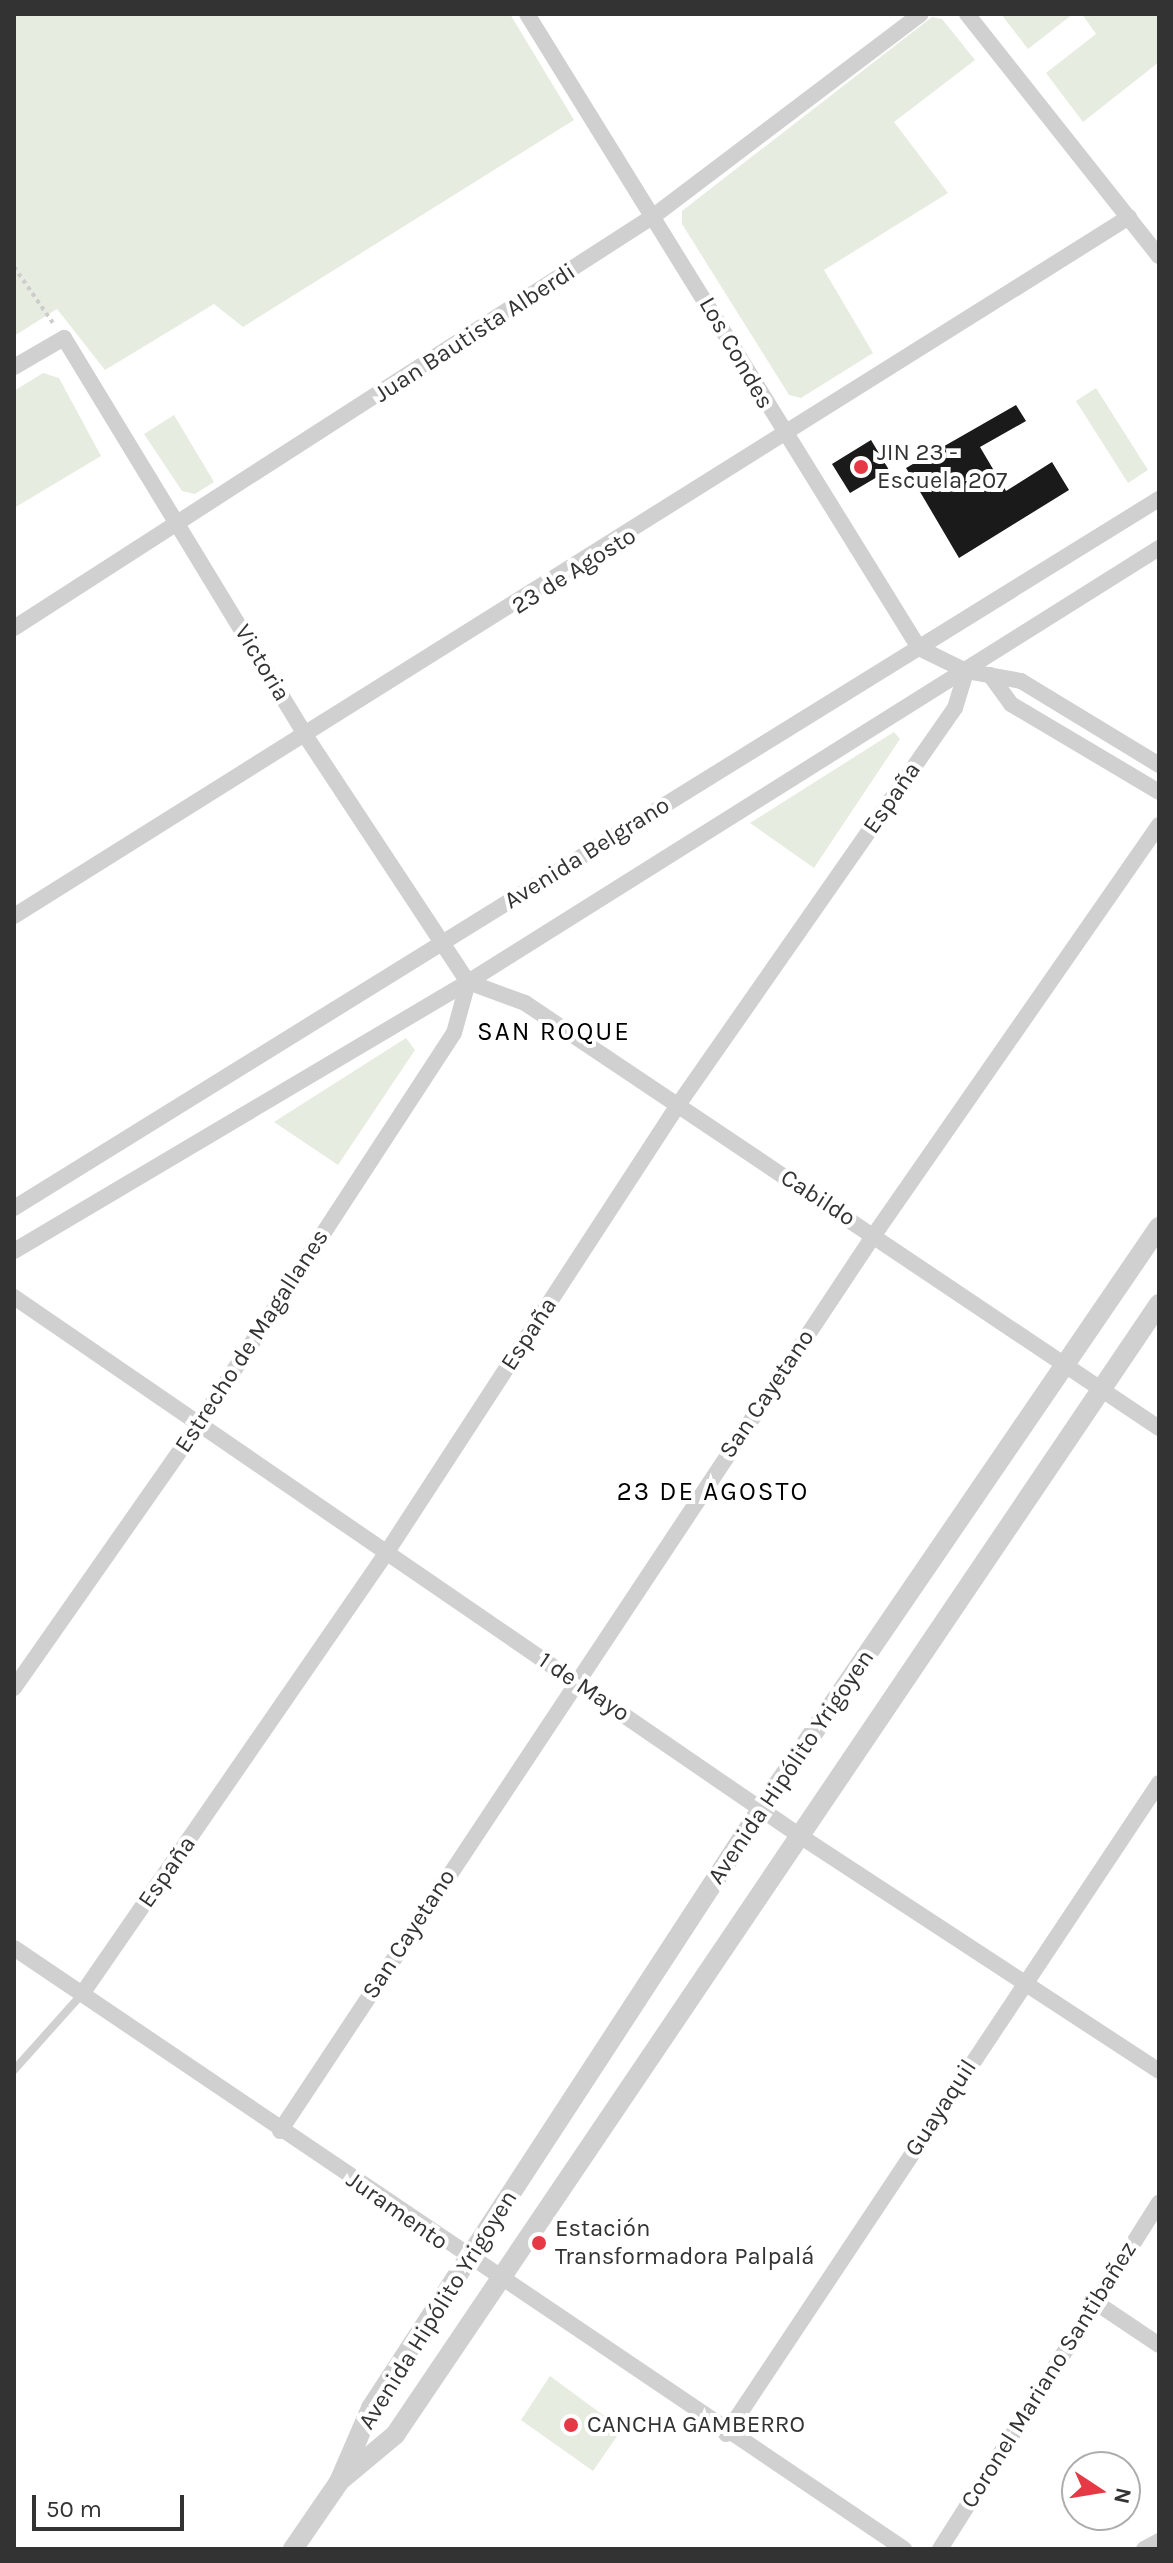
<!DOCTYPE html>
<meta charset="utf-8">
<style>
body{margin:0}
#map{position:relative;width:1173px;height:2563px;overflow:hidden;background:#fff;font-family:Karla,sans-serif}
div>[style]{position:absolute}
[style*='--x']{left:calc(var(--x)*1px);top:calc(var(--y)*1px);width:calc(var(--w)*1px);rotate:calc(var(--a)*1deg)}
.green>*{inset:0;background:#e6ecdf}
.building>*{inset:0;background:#1a1a1a}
.path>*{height:4px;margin-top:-2px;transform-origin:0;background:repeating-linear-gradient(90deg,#cdcdcd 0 4px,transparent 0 8px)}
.service>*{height:8px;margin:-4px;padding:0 4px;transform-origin:4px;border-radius:4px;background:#d0d0d0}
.minor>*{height:16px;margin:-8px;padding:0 8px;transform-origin:8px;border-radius:8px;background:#d0d0d0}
.tertiary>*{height:20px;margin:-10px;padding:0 10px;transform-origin:10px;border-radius:10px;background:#d0d0d0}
.dots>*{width:22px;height:22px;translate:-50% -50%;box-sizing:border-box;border:4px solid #fff;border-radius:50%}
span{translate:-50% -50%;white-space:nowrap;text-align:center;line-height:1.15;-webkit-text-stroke:8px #fff;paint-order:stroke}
.street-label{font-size:24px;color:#333}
.poi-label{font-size:24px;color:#333}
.left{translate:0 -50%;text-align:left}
.neighbourhood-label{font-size:26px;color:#000;letter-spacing:2px}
.frame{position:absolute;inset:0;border:16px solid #333;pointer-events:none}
.north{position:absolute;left:1061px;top:2451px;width:80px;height:80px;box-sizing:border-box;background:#fff;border:2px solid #adadad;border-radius:50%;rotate:102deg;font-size:22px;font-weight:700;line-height:32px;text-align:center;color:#333}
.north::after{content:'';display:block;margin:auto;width:28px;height:36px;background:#e63946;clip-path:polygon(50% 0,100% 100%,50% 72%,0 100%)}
.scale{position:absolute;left:32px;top:2495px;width:152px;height:36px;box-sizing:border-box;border:4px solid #333;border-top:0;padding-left:10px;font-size:24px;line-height:28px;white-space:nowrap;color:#333;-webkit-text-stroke:6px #fff;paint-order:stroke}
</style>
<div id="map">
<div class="green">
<i style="clip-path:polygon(14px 14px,510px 14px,574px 120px,243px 327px,214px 304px,105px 370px,57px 309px,14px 336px)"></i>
<i style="clip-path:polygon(1001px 14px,1073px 14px,1028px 49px)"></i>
<i style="clip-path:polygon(1082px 14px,1159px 14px,1159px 62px,1083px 122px,1046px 73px,1096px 34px)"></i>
<i style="clip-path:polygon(932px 17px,942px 19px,975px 60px,894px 122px,948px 193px,824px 270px,873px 353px,801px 398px,789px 395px,682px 224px,682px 211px)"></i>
<i style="clip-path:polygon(43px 373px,59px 378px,101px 456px,14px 508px,14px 391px)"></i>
<i style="clip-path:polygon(1096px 388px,1148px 470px,1128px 483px,1076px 401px)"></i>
<i style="clip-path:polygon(174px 415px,214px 482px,195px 494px,182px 491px,144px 434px)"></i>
<i style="clip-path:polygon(894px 732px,900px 739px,814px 868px,750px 823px)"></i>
<i style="clip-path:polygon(406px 1038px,415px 1050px,338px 1165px,274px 1122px)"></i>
<i style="clip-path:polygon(550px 2376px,622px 2429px,593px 2471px,521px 2420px)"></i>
</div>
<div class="building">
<i style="clip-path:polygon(1016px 405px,1026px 421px,980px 447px,1006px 491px,1052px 462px,1069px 490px,959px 558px,906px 468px)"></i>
<i style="clip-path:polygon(871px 440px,889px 470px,850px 493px,832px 464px)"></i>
</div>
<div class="path">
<i style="--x:14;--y:267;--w:68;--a:55.1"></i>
</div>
<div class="service">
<i style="--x:14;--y:2070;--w:102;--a:-48.2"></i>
</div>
<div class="minor">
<i style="--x:527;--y:14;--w:745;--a:58.27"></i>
<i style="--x:919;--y:648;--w:52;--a:26.1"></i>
<i style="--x:966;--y:671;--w:56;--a:10.3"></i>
<i style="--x:1021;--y:681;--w:162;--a:31.3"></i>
<i style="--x:967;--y:14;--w:309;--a:51.6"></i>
<i style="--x:14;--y:367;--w:58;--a:-30.1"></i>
<i style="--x:64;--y:338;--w:468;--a:58.7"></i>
<i style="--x:307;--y:738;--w:292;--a:56.6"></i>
<i style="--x:14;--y:628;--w:763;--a:-32.79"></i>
<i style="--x:655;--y:215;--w:333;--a:-37.1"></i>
<i style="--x:990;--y:675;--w:36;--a:54"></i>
<i style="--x:1011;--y:704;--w:172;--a:30.7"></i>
<i style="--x:14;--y:916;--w:1316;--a:-32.08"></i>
<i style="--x:468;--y:982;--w:61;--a:20.2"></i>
<i style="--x:525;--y:1003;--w:763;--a:33.84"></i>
<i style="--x:14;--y:1208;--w:1347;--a:-31.77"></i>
<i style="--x:14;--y:1251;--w:528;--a:-30.65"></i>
<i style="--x:468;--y:982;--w:816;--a:-32.13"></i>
<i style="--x:14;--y:1297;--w:953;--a:34.44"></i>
<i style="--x:800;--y:1836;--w:429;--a:33.2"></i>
<i style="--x:14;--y:1688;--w:319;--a:-55"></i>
<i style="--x:197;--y:1427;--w:470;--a:-56.9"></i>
<i style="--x:454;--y:1033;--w:53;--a:-74.6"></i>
<i style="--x:14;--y:1948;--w:1074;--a:34.03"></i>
<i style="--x:82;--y:1994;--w:537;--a:-55.39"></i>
<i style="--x:387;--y:1552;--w:533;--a:-56.94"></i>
<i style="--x:678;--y:1105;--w:484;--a:-55.1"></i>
<i style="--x:955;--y:708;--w:39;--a:-73"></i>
<i style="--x:280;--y:2131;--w:1075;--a:-56.46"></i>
<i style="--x:874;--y:1235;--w:499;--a:-55.2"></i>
<i style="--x:1092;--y:2300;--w:81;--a:33.9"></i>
<i style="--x:726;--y:2434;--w:782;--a:-56.37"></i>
<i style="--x:940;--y:2549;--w:410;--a:-57.7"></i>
<i style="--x:1144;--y:2549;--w:17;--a:-28"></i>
</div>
<div class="tertiary">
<i style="--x:342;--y:2479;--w:69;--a:-39.7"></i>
<i style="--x:395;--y:2435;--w:1365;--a:-55.96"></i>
<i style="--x:293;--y:2549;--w:81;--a:-55.5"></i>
<i style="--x:339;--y:2482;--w:81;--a:-66.6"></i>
<i style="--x:371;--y:2408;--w:716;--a:-56.91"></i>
<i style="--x:762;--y:1808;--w:704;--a:-55.66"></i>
</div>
<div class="dots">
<i style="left:861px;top:467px;background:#e63946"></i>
<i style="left:539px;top:2243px;background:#e63946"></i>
<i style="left:571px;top:2425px;background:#e63946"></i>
</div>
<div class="street-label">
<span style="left:475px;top:333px;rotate:-33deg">Juan Bautista Alberdi</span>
<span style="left:736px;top:353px;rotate:60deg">Los Condes</span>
<span style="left:574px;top:571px;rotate:-32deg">23 de Agosto</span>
<span style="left:262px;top:663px;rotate:59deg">Victoria</span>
<span style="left:892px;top:798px;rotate:-55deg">España</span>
<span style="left:587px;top:853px;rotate:-32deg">Avenida Belgrano</span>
<span style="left:818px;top:1198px;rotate:33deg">Cabildo</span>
<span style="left:529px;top:1334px;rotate:-57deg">España</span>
<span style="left:252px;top:1341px;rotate:-57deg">Estrecho de Magallanes</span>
<span style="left:767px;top:1394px;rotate:-56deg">San Cayetano</span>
<span style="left:584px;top:1687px;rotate:34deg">1 de Mayo</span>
<span style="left:791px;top:1767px;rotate:-56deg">Avenida Hipólito Yrigoyen</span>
<span style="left:167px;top:1872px;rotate:-55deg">España</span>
<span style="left:409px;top:1934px;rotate:-57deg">San Cayetano</span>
<span style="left:941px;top:2108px;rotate:-57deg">Guayaquil</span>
<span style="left:397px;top:2211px;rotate:35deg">Juramento</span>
<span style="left:438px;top:2310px;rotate:-58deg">Avenida Hipólito Yrigoyen</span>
<span style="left:1049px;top:2375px;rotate:-58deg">Coronel Mariano Santibañez</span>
</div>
<div class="poi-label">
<span class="left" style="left:877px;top:467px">JIN 23 -<br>Escuela 207</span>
<span class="left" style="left:555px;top:2243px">Estación<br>Transformadora Palpalá</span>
<span class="left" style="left:587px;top:2425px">CANCHA GAMBERRO</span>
</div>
<div class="neighbourhood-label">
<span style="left:554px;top:1032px">SAN ROQUE</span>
<span style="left:713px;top:1492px">23 DE AGOSTO</span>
</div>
<div class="frame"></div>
<div class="north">N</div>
<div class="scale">50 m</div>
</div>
